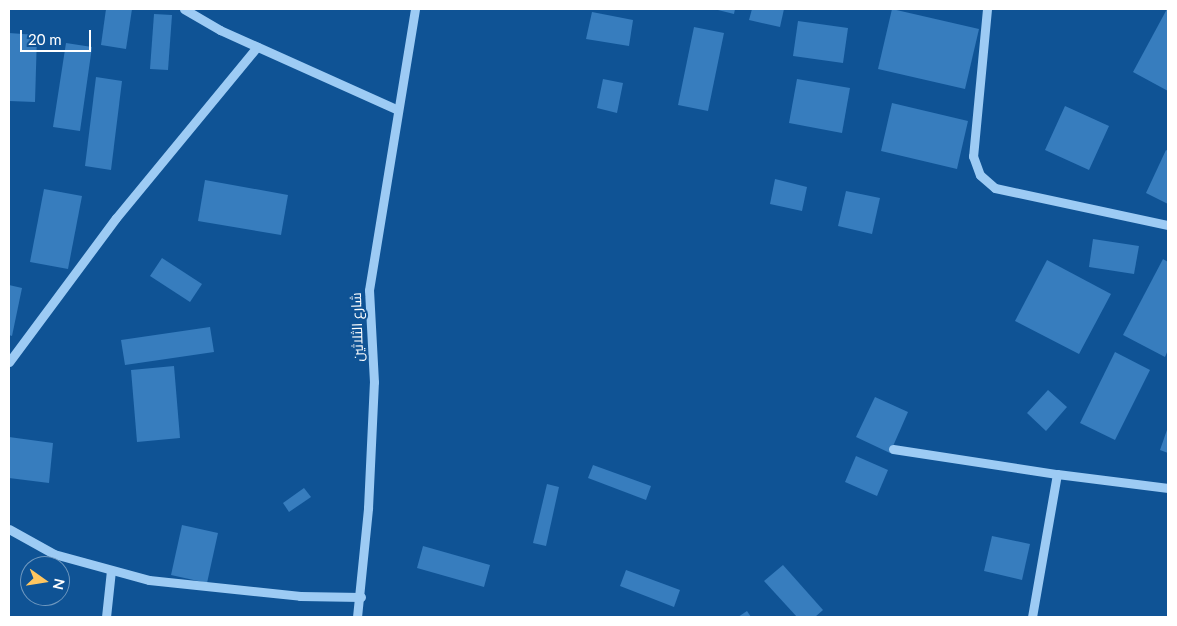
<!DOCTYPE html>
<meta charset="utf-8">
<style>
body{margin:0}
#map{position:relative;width:1177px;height:626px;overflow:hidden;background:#0f5395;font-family:Lato,Cairo,sans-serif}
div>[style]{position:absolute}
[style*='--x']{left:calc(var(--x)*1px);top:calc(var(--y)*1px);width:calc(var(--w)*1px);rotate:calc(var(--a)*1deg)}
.building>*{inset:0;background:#377dbe}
.minor>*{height:9px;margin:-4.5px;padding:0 4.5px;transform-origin:4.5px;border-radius:4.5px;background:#9dcbf4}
span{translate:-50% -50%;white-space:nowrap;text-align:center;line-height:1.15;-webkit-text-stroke:4px #0f5395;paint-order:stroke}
.street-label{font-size:14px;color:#fff}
.frame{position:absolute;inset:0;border:10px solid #fff;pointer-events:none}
.north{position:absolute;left:20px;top:556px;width:50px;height:50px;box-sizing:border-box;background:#0f5395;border:1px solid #6f98bf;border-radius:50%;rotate:103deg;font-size:14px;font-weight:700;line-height:20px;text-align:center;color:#fff}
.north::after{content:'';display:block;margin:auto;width:18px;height:22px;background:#ffc660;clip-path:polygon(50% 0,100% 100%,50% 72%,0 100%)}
.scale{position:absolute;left:20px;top:30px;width:71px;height:22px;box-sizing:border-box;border:2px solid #fff;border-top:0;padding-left:6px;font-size:15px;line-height:18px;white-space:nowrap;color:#fff;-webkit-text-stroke:4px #0f5395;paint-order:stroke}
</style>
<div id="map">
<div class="building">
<i style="clip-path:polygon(106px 9px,132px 9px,126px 49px,101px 45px)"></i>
<i style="clip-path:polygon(714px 9px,735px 9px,734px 14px)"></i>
<i style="clip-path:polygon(752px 9px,784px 9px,780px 27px,749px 20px)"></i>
<i style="clip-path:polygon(892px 9px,979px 29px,965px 89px,878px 69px)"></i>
<i style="clip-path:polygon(1167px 9px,1168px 9px,1168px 91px,1133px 72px)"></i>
<i style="clip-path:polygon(592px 12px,633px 20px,629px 46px,586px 39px)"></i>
<i style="clip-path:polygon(154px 14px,172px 15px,168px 70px,150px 69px)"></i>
<i style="clip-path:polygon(798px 21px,848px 28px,843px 63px,793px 56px)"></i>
<i style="clip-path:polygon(694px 27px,724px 33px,708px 111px,678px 105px)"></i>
<i style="clip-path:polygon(9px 33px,37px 35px,35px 102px,9px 101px)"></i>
<i style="clip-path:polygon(66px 43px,92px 47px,80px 131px,53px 127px)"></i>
<i style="clip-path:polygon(96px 77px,122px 81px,111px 170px,85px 166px)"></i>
<i style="clip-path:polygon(603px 79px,623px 83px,617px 113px,597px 108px)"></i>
<i style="clip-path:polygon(797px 79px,850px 88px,842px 133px,789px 123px)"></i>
<i style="clip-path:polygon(892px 103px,968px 121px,957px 169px,881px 151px)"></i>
<i style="clip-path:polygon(1065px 106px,1109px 126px,1089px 170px,1045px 150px)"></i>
<i style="clip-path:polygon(1166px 150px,1168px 151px,1168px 204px,1146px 193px)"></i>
<i style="clip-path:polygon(775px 179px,807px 187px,802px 211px,770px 204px)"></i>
<i style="clip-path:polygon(205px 180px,288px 195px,281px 235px,198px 221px)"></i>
<i style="clip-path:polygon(44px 189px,82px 196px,68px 269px,30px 262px)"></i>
<i style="clip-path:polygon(846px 191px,880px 198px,872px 234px,838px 226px)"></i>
<i style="clip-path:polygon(1093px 239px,1139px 246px,1134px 274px,1089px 267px)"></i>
<i style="clip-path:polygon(162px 258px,202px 284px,190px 302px,150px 276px)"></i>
<i style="clip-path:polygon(1163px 259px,1168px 262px,1168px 350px,1165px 357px,1123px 335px)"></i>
<i style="clip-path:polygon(1047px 260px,1111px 294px,1079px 354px,1015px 321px)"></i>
<i style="clip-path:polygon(9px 285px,22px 288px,12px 336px,9px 335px)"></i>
<i style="clip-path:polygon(210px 327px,214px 352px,125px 365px,121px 340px)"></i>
<i style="clip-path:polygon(1115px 352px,1150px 370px,1115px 440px,1080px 423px)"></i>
<i style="clip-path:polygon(174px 366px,180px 438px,137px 442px,131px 370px)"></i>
<i style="clip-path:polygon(1048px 390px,1067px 407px,1046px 431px,1027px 413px)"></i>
<i style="clip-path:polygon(875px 397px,908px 412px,890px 453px,856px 437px)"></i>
<i style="clip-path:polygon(1168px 427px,1168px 453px,1160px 450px)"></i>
<i style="clip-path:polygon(9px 437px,53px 443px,49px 483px,9px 478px)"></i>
<i style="clip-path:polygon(856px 456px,888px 470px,877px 496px,845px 482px)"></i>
<i style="clip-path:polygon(593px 465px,651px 486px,646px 500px,588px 478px)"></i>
<i style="clip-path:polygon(547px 484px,559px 487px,546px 546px,533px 543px)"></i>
<i style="clip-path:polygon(304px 488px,311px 497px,289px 512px,283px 503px)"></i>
<i style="clip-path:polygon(182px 525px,218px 533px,207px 583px,171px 575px)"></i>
<i style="clip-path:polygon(992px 536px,1030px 544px,1022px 580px,984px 571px)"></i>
<i style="clip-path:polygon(423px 546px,490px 565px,484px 587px,417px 568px)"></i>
<i style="clip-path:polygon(783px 565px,823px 610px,815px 617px,797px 617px,764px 581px)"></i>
<i style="clip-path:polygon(626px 570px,680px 590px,674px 607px,620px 586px)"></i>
<i style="clip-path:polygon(747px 611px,751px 617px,738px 617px)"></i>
</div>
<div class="minor">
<i style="--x:184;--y:9;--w:42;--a:30.3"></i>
<i style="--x:220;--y:30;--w:195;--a:24.2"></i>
<i style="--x:987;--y:9;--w:148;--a:95.4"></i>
<i style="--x:973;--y:156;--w:20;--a:70"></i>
<i style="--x:980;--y:175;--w:20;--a:41"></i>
<i style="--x:995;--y:188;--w:177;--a:12.1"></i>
<i style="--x:9;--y:362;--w:179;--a:-53.4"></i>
<i style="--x:116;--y:218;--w:222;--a:-50.5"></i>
<i style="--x:893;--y:449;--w:166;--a:8.7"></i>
<i style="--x:1057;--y:474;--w:112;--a:7.2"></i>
<i style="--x:9;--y:529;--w:51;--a:29.1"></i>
<i style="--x:54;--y:554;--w:98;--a:15.3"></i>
<i style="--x:149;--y:580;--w:152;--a:6"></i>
<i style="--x:300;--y:596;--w:61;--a:0.9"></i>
<i style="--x:106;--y:617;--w:47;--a:-83.9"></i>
<i style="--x:357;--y:617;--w:110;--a:-84.2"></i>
<i style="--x:368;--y:508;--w:126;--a:-87.3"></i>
<i style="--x:374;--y:382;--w:92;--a:-93.1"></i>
<i style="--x:369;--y:290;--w:285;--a:-80.7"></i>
<i style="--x:1032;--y:617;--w:145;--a:-80.1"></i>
</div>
<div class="street-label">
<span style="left:357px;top:327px;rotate:-92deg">شارع الثلاثين</span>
</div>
<div class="frame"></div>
<div class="north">N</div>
<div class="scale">20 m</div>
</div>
